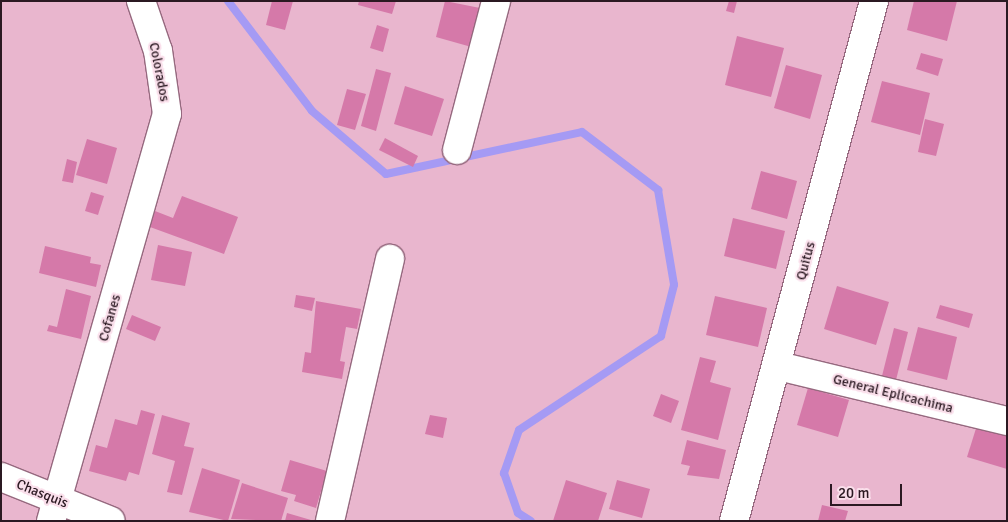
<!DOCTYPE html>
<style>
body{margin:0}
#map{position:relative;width:1008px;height:522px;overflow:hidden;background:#e9b6ce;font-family:Signika,sans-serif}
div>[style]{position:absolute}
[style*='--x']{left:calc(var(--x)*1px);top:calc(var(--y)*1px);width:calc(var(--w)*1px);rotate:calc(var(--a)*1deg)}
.stream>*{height:8px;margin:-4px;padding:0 4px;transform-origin:4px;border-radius:4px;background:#a59af4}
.building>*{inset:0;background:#d579a9}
.roads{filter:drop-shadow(1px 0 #96697f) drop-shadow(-1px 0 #96697f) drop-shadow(0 1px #96697f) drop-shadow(0 -1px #96697f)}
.street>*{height:28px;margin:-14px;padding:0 14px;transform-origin:14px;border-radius:14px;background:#fff}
span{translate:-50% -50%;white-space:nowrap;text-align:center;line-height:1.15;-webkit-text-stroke:4.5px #fadfeb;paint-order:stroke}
.street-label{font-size:14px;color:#2b1922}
.frame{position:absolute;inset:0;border:2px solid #2b1922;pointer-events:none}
.scale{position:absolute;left:830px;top:484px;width:72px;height:22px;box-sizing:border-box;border:2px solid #2b1922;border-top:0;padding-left:6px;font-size:15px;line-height:18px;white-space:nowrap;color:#2b1922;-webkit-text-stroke:4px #fadfeb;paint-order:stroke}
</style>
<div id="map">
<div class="stream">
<i style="--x:228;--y:1;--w:138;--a:52.6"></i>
<i style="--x:312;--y:111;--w:97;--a:40.4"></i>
<i style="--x:386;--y:174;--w:200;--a:-12.1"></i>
<i style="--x:582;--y:132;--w:96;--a:37.3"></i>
<i style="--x:658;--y:190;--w:96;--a:80.4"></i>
<i style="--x:674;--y:285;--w:53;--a:104.3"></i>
<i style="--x:661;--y:336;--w:170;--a:146.5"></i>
<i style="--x:519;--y:430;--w:46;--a:109.2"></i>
<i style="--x:504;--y:473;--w:42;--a:70.7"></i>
<i style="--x:518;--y:513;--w:15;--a:32"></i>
</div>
<div class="building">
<i style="clip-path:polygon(272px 1px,293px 1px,285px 30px,266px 25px)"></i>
<i style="clip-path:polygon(359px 1px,396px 1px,392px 14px,358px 5px)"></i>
<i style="clip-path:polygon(445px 1px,485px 9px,475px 48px,436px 37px)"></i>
<i style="clip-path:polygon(729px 1px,737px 1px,734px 13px,726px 11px)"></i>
<i style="clip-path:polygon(914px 1px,957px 1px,947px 41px,907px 30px)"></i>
<i style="clip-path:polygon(377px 25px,389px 29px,383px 52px,370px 48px)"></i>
<i style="clip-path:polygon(737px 36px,784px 48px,771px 97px,725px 85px)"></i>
<i style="clip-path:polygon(921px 53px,943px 59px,938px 76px,916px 69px)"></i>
<i style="clip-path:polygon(786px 65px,822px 75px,810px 119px,774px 108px)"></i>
<i style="clip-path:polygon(376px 69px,391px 73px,376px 131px,361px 126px)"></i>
<i style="clip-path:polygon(882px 81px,930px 93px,920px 135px,871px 122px)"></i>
<i style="clip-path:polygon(405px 86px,444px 99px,432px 136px,394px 124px)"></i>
<i style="clip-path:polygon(347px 89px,366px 94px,355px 130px,337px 125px)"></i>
<i style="clip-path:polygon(925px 119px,944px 124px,936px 156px,918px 152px)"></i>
<i style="clip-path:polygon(385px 138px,418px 156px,413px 167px,379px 150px)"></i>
<i style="clip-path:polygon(87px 139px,117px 148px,107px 184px,76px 175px)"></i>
<i style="clip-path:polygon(67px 159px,77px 162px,73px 183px,62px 181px)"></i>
<i style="clip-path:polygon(761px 171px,797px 181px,787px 219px,751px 209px)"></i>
<i style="clip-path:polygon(91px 192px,104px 196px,98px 215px,85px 211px)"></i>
<i style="clip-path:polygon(182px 196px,238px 217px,224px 254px,150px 227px,155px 211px,173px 218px)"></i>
<i style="clip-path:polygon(733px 218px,785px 231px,776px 269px,724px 256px)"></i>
<i style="clip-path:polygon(158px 245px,192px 252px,185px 286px,151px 280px)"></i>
<i style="clip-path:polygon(45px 246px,91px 257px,90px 263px,101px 265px,96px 287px,39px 273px)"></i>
<i style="clip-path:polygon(837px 286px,889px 302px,876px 345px,824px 329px)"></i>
<i style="clip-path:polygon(66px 289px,91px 296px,81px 339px,47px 331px,49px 325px,57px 327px)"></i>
<i style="clip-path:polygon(296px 295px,315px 298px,312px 311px,294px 307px)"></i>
<i style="clip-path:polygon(715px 296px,767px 308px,758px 347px,706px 335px)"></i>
<i style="clip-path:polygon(316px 301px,361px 309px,357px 329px,346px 327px,340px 361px,345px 362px,342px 379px,302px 372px,305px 352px,311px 353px)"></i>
<i style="clip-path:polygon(940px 305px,973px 314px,969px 328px,936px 318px)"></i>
<i style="clip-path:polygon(132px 315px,161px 327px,155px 341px,126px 329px)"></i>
<i style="clip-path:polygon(918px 327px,957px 337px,947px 380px,907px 370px)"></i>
<i style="clip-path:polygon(894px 328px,908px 332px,896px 380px,882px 376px)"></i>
<i style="clip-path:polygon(700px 357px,716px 361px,710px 382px,731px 388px,718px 440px,681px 430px)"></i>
<i style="clip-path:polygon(808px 388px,849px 400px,838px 437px,797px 425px)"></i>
<i style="clip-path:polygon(661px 394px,679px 401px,671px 423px,653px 416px)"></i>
<i style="clip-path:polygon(141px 410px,155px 414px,139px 475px,129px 472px,126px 481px,89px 471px,96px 445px,107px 448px,115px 419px,137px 425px)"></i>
<i style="clip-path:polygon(162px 415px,190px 423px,184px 446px,194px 448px,182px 495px,167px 492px,175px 461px,152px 454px)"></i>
<i style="clip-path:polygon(430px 415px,447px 418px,443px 438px,425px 434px)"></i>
<i style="clip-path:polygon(979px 419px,1007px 428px,1007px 469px,967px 457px)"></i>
<i style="clip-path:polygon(687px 440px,726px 450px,719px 479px,687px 475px,690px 466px,681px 464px)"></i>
<i style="clip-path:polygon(290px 460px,327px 471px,316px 508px,294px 501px,296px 495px,281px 491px)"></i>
<i style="clip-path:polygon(202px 468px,240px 480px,228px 521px,189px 512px)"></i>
<i style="clip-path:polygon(566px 480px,607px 493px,598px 521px,553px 521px)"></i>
<i style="clip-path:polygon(617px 480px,650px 489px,642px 518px,609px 509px)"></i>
<i style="clip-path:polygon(242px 483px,288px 498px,281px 521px,231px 519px)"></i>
<i style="clip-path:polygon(822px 505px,848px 511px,845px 521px,818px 521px)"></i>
<i style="clip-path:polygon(287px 513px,311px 520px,311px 521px,285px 521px)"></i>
</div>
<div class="roads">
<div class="street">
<i style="--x:457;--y:150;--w:154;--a:-75.3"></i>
<i style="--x:778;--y:366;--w:236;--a:13.5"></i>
<i style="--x:1;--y:477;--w:118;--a:21.8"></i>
<i style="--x:51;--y:521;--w:423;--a:-74.1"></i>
<i style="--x:167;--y:114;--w:64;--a:-98.1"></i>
<i style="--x:158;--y:51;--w:53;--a:-108.8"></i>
<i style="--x:330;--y:521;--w:269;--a:-77.1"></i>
<i style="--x:734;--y:521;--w:539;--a:-74.93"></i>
</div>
</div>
<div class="street-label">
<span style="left:159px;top:72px;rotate:79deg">Colorados</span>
<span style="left:806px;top:261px;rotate:-75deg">Quitus</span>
<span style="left:110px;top:318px;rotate:-74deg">Cofanes</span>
<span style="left:893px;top:394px;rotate:14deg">General Eplicachima</span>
<span style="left:42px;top:494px;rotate:22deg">Chasquis</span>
</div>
<div class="frame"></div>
<div class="scale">20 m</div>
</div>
